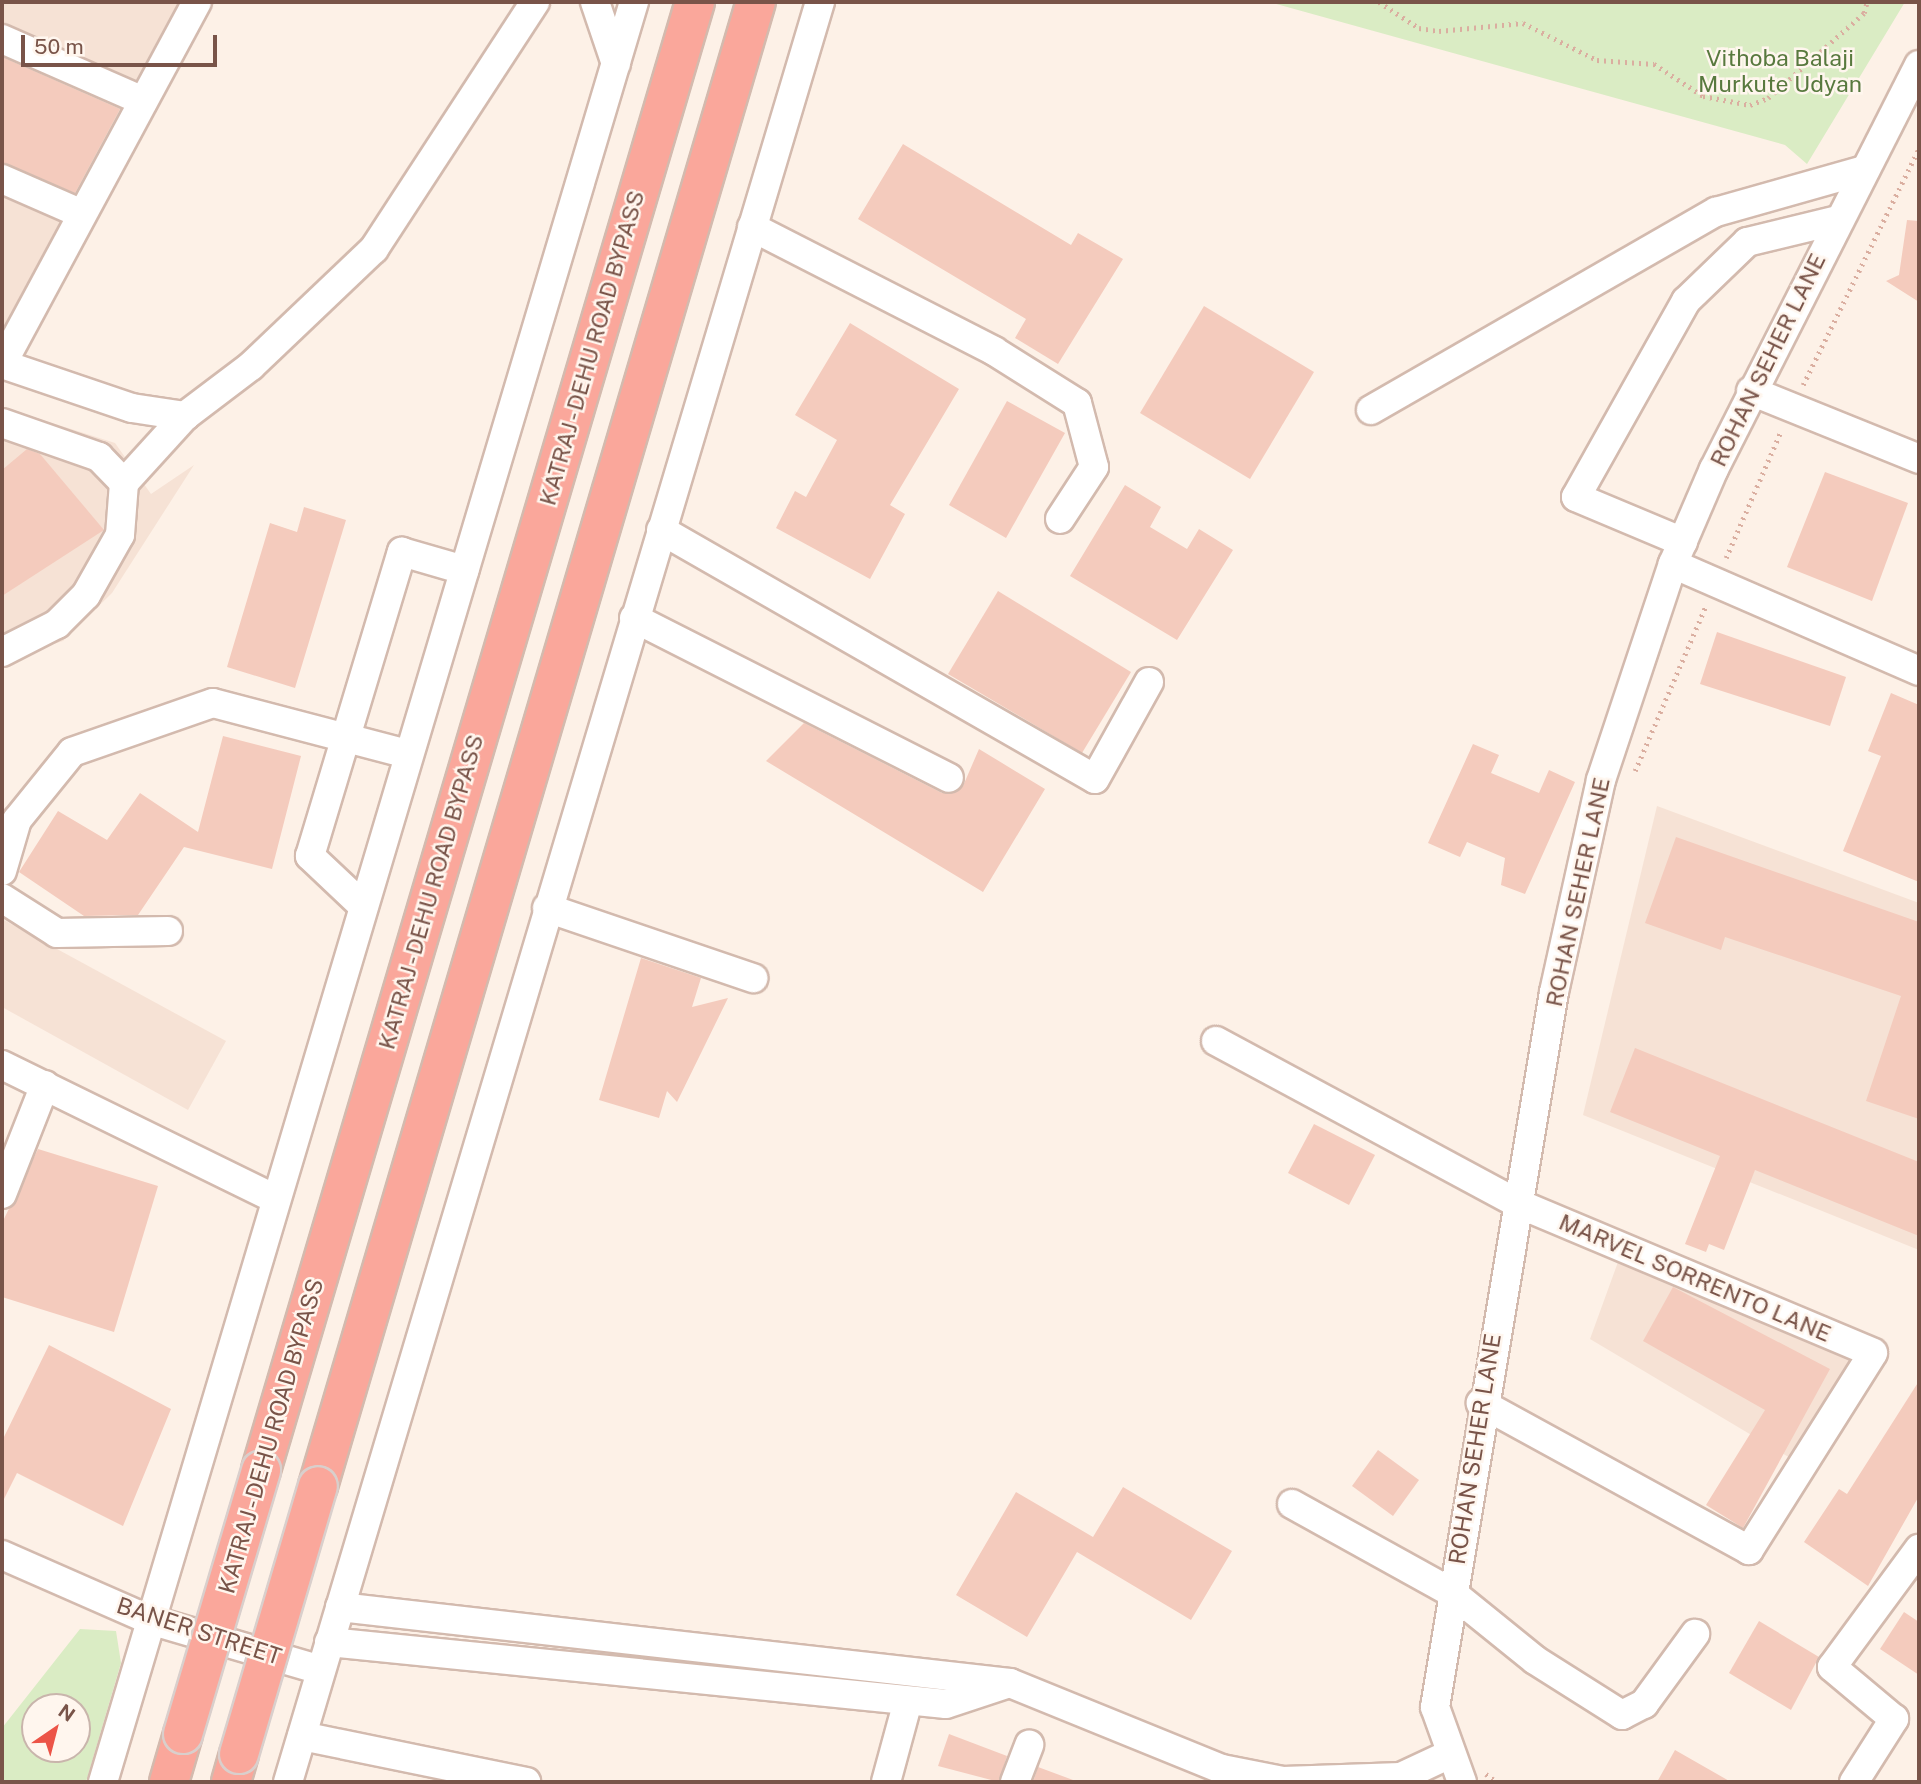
<!DOCTYPE html>
<style>
body{margin:0}
#map{position:relative;width:1921px;height:1784px;overflow:hidden;background:#fdf1e7;font-family:"Public Sans",sans-serif}
div>[style]{position:absolute}
[style*='--x']{left:calc(var(--x)*1px);top:calc(var(--y)*1px);width:calc(var(--w)*1px);rotate:calc(var(--a)*1deg)}
.residential>*{inset:0;background:#f6e2d5}
.green>*{inset:0;background:#daecc4}
.building>*{inset:0;background:#f4cbbd}
.path>*{height:4.5px;margin-top:-2.25px;transform-origin:0;background:repeating-linear-gradient(90deg,#daaea0 0 2px,transparent 0 7px)}
.roads{filter:drop-shadow(2px 0 #d3baae) drop-shadow(-2px 0 #d3baae) drop-shadow(0 2px #d3baae) drop-shadow(0 -2px #d3baae)}
.minor>*{height:28px;margin:-14px;padding:0 14px;transform-origin:14px;border-radius:14px;background:#fff}
.highway>*{height:38px;margin:-19px;padding:0 19px;transform-origin:19px;border-radius:19px;background:#faa79b}
.bridges{filter:drop-shadow(2px 0 #d9cfcc) drop-shadow(-2px 0 #d9cfcc) drop-shadow(0 2px #d9cfcc) drop-shadow(0 -2px #d9cfcc)}
.highway-bridge>*{height:38px;margin:-19px;padding:0 19px;transform-origin:19px;border-radius:19px;background:#faa79b}
span{translate:-50% -50%;white-space:nowrap;text-align:center;line-height:1.15;-webkit-text-stroke:5px #fff6ee;paint-order:stroke}
.park-label{font-size:23px;color:#58793e}
.street-label{font-size:23px;color:#795449}
.frame{position:absolute;inset:0;border:4px solid #795449;pointer-events:none}
.north{position:absolute;left:21px;top:1693px;width:70px;height:70px;box-sizing:border-box;background:#fff6ee;border:2px solid #c9b5ac;border-radius:50%;rotate:35deg;font-size:19px;font-weight:700;line-height:28px;text-align:center;color:#795449}
.north::after{content:'';display:block;margin:auto;width:24px;height:32px;background:#ec5447;clip-path:polygon(50% 0,100% 100%,50% 72%,0 100%)}
.scale{position:absolute;left:21px;top:35px;width:196px;height:32px;box-sizing:border-box;border:4px solid #795449;border-top:0;padding-left:9px;font-size:21px;line-height:24px;white-space:nowrap;color:#795449;-webkit-text-stroke:5px #fff6ee;paint-order:stroke}
</style>
<div id="map">
<div class="residential">
<i style="clip-path:polygon(2px 2px,213px 2px,20px 360px,2px 353px)"></i>
<i style="clip-path:polygon(2px 407px,115px 443px,151px 494px,194px 465px,112px 593px,63px 641px,2px 660px)"></i>
<i style="clip-path:polygon(1657px 806px,1919px 903px,1919px 1250px,1583px 1115px)"></i>
<i style="clip-path:polygon(2px 919px,226px 1041px,188px 1110px,2px 1007px)"></i>
<i style="clip-path:polygon(1622px 1251px,1863px 1354px,1797px 1462px,1590px 1339px)"></i>
</div>
<div class="green">
<i style="clip-path:polygon(1269px 2px,1905px 2px,1807px 164px,1785px 145px)"></i>
<i style="clip-path:polygon(evenodd,80px 1629px,116px 1631px,121px 1663px,86px 1782px,2px 1782px,2px 1728px,80px 1629px,35px 1707px,77px 1707px,77px 1749px,35px 1749px,35px 1707px)"></i>
</div>
<div class="building">
<i style="clip-path:polygon(2px 57px,120px 109px,75px 193px,2px 163px)"></i>
<i style="clip-path:polygon(903px 144px,1071px 245px,1078px 233px,1123px 259px,1058px 364px,1015px 338px,1026px 319px,858px 219px)"></i>
<i style="clip-path:polygon(1907px 220px,1919px 221px,1919px 302px,1886px 281px,1899px 275px)"></i>
<i style="clip-path:polygon(1204px 306px,1314px 372px,1250px 479px,1140px 413px)"></i>
<i style="clip-path:polygon(850px 323px,959px 389px,890px 505px,905px 514px,870px 579px,776px 528px,795px 491px,806px 497px,837px 440px,795px 415px)"></i>
<i style="clip-path:polygon(1007px 401px,1065px 433px,1006px 538px,949px 505px)"></i>
<i style="clip-path:polygon(27px 449px,40px 454px,104px 530px,2px 596px,2px 470px)"></i>
<i style="clip-path:polygon(1825px 472px,1908px 503px,1872px 601px,1787px 567px)"></i>
<i style="clip-path:polygon(1125px 485px,1161px 507px,1150px 527px,1187px 549px,1199px 529px,1233px 550px,1177px 640px,1070px 576px)"></i>
<i style="clip-path:polygon(304px 507px,346px 520px,295px 688px,227px 667px,270px 523px,297px 532px)"></i>
<i style="clip-path:polygon(998px 591px,1131px 672px,1082px 753px,948px 674px)"></i>
<i style="clip-path:polygon(1717px 632px,1846px 677px,1830px 726px,1700px 684px)"></i>
<i style="clip-path:polygon(1891px 693px,1919px 705px,1919px 882px,1843px 851px,1881px 756px,1868px 751px)"></i>
<i style="clip-path:polygon(804px 723px,942px 793px,963px 786px,979px 749px,1045px 789px,983px 892px,766px 761px)"></i>
<i style="clip-path:polygon(223px 736px,301px 756px,272px 869px,184px 847px,138px 915px,84px 916px,19px 872px,58px 811px,107px 840px,140px 793px,198px 832px)"></i>
<i style="clip-path:polygon(1473px 744px,1499px 755px,1491px 773px,1539px 793px,1549px 770px,1575px 782px,1525px 894px,1501px 885px,1505px 858px,1467px 842px,1460px 857px,1428px 843px)"></i>
<i style="clip-path:polygon(1676px 837px,1919px 922px,1919px 1119px,1866px 1101px,1901px 996px,1725px 937px,1721px 950px,1645px 923px)"></i>
<i style="clip-path:polygon(641px 958px,701px 978px,692px 1007px,728px 998px,677px 1102px,667px 1091px,659px 1118px,599px 1100px)"></i>
<i style="clip-path:polygon(1635px 1048px,1919px 1162px,1919px 1236px,1755px 1170px,1724px 1250px,1709px 1244px,1706px 1252px,1685px 1244px,1720px 1156px,1610px 1112px)"></i>
<i style="clip-path:polygon(1314px 1124px,1375px 1155px,1349px 1205px,1288px 1173px)"></i>
<i style="clip-path:polygon(38px 1149px,158px 1186px,114px 1332px,2px 1297px,2px 1223px)"></i>
<i style="clip-path:polygon(1673px 1287px,1830px 1369px,1743px 1528px,1706px 1505px,1765px 1410px,1643px 1341px)"></i>
<i style="clip-path:polygon(49px 1345px,171px 1409px,123px 1526px,17px 1473px,2px 1503px,2px 1441px)"></i>
<i style="clip-path:polygon(1919px 1381px,1919px 1496px,1868px 1586px,1804px 1542px,1839px 1489px,1847px 1494px)"></i>
<i style="clip-path:polygon(1378px 1450px,1419px 1480px,1393px 1516px,1352px 1486px)"></i>
<i style="clip-path:polygon(1123px 1487px,1232px 1551px,1191px 1620px,1077px 1552px,1027px 1637px,956px 1595px,1016px 1492px,1093px 1537px)"></i>
<i style="clip-path:polygon(1904px 1612px,1919px 1622px,1919px 1675px,1880px 1649px)"></i>
<i style="clip-path:polygon(1759px 1621px,1819px 1657px,1791px 1710px,1729px 1673px)"></i>
<i style="clip-path:polygon(949px 1734px,1007px 1756px,999px 1782px,938px 1766px)"></i>
<i style="clip-path:polygon(1675px 1750px,1731px 1782px,1657px 1782px)"></i>
<i style="clip-path:polygon(1038px 1767px,1073px 1780px,1073px 1782px,1033px 1782px)"></i>
</div>
<div class="path">
<i style="--x:1379;--y:2;--w:48;--a:33"></i>
<i style="--x:1419;--y:28;--w:20;--a:9"></i>
<i style="--x:1439;--y:31;--w:84;--a:-5.4"></i>
<i style="--x:1523;--y:23;--w:83;--a:26.6"></i>
<i style="--x:1597;--y:60;--w:57;--a:4"></i>
<i style="--x:1654;--y:64;--w:59;--a:33.1"></i>
<i style="--x:1703;--y:96;--w:48;--a:10.8"></i>
<i style="--x:1750;--y:105;--w:19;--a:-21"></i>
<i style="--x:1768;--y:98;--w:128;--a:-41.5"></i>
<i style="--x:1864;--y:13;--w:11;--a:-75"></i>
<i style="--x:1803;--y:385;--w:264;--a:-63.9"></i>
<i style="--x:1726;--y:558;--w:138;--a:-66.6"></i>
<i style="--x:1635;--y:771;--w:181;--a:-66.8"></i>
<i style="--x:1486;--y:1774;--w:14;--a:36"></i>
</div>
<div class="roads">
<div class="minor">
<i style="--x:595;--y:2;--w:65;--a:71.3"></i>
<i style="--x:2;--y:39;--w:154;--a:23.7"></i>
<i style="--x:2;--y:179;--w:85;--a:23.6"></i>
<i style="--x:752;--y:227;--w:272;--a:27.1"></i>
<i style="--x:994;--y:351;--w:98;--a:32.1"></i>
<i style="--x:1077;--y:403;--w:66;--a:75.1"></i>
<i style="--x:1094;--y:467;--w:62;--a:123.2"></i>
<i style="--x:2;--y:364;--w:137;--a:18.7"></i>
<i style="--x:132;--y:408;--w:54;--a:8.6"></i>
<i style="--x:185;--y:416;--w:83;--a:-37.1"></i>
<i style="--x:251;--y:366;--w:170;--a:-43.6"></i>
<i style="--x:374;--y:249;--w:295;--a:-56.9"></i>
<i style="--x:2;--y:364;--w:411;--a:-61.7"></i>
<i style="--x:1751;--y:391;--w:181;--a:22"></i>
<i style="--x:1371;--y:410;--w:398;--a:-29.9"></i>
<i style="--x:1716;--y:212;--w:151;--a:-15.8"></i>
<i style="--x:2;--y:423;--w:103;--a:19.3"></i>
<i style="--x:99;--y:457;--w:36;--a:46"></i>
<i style="--x:661;--y:530;--w:500;--a:29.84"></i>
<i style="--x:1095;--y:779;--w:111;--a:-60.9"></i>
<i style="--x:1683;--y:542;--w:116;--a:-157.2"></i>
<i style="--x:1576;--y:497;--w:225;--a:-60.7"></i>
<i style="--x:1686;--y:301;--w:85;--a:-44"></i>
<i style="--x:1747;--y:242;--w:94;--a:-13.6"></i>
<i style="--x:1673;--y:564;--w:268;--a:23.5"></i>
<i style="--x:634;--y:618;--w:353;--a:26.9"></i>
<i style="--x:2;--y:652;--w:62;--a:-27"></i>
<i style="--x:57;--y:624;--w:41;--a:-45"></i>
<i style="--x:86;--y:595;--w:69;--a:-60.5"></i>
<i style="--x:120;--y:535;--w:52;--a:-85.6"></i>
<i style="--x:124;--y:483;--w:91;--a:-47.7"></i>
<i style="--x:2;--y:871;--w:53;--a:-73.6"></i>
<i style="--x:17;--y:820;--w:87;--a:-51"></i>
<i style="--x:72;--y:752;--w:149;--a:-19.2"></i>
<i style="--x:213;--y:703;--w:202;--a:14.7"></i>
<i style="--x:2;--y:898;--w:65;--a:32.5"></i>
<i style="--x:57;--y:933;--w:111;--a:-1"></i>
<i style="--x:363;--y:906;--w:73;--a:-136.7"></i>
<i style="--x:310;--y:856;--w:318;--a:-73.2"></i>
<i style="--x:402;--y:552;--w:65;--a:16.2"></i>
<i style="--x:547;--y:908;--w:218;--a:18.8"></i>
<i style="--x:1216;--y:1041;--w:342;--a:28.3"></i>
<i style="--x:1517;--y:1203;--w:386;--a:22.8"></i>
<i style="--x:1873;--y:1353;--w:233;--a:122.2"></i>
<i style="--x:1749;--y:1550;--w:306;--a:-151.3"></i>
<i style="--x:2;--y:1065;--w:304;--a:26.1"></i>
<i style="--x:2;--y:1194;--w:117;--a:-68.5"></i>
<i style="--x:1292;--y:1504;--w:182;--a:29"></i>
<i style="--x:1451;--y:1592;--w:108;--a:39"></i>
<i style="--x:1535;--y:1660;--w:103;--a:32.3"></i>
<i style="--x:1622;--y:1715;--w:25;--a:-27"></i>
<i style="--x:1644;--y:1704;--w:87;--a:-53.9"></i>
<i style="--x:2;--y:1555;--w:162;--a:23.7"></i>
<i style="--x:150;--y:1620;--w:178;--a:16.3"></i>
<i style="--x:340;--y:1607;--w:674;--a:6.47"></i>
<i style="--x:1010;--y:1683;--w:229;--a:22.1"></i>
<i style="--x:1222;--y:1769;--w:62;--a:11.1"></i>
<i style="--x:1283;--y:1781;--w:118;--a:-1.9"></i>
<i style="--x:1401;--y:1777;--w:52;--a:-25.1"></i>
<i style="--x:329;--y:1642;--w:620;--a:5.74"></i>
<i style="--x:946;--y:1704;--w:63;--a:-18.4"></i>
<i style="--x:302;--y:1736;--w:229;--a:11.6"></i>
<i style="--x:103;--y:1782;--w:1858;--a:-73.39"></i>
<i style="--x:288;--y:1782;--w:1858;--a:-73.36"></i>
<i style="--x:886;--y:1782;--w:84;--a:-74.8"></i>
<i style="--x:1015;--y:1782;--w:40;--a:-69"></i>
<i style="--x:1462;--y:1782;--w:80;--a:-109.8"></i>
<i style="--x:1435;--y:1707;--w:725;--a:-80.55"></i>
<i style="--x:1554;--y:992;--w:217;--a:-77.5"></i>
<i style="--x:1601;--y:780;--w:228;--a:-71.6"></i>
<i style="--x:1673;--y:564;--w:103;--a:-66.7"></i>
<i style="--x:1714;--y:469;--w:453;--a:-63.1"></i>
<i style="--x:1854;--y:1782;--w:75;--a:-57.6"></i>
<i style="--x:1894;--y:1719;--w:81;--a:-140"></i>
<i style="--x:1832;--y:1667;--w:147;--a:-53.6"></i>
</div>
<div class="highway">
<i style="--x:261;--y:1470;--w:1531;--a:-73.53"></i>
<i style="--x:318;--y:1486;--w:1547;--a:-73.56"></i>
<i style="--x:169;--y:1782;--w:50;--a:-73.7"></i>
<i style="--x:231;--y:1782;--w:29;--a:-74"></i>
</div>
</div>
<div class="bridges">
<div class="highway-bridge">
<i style="--x:183;--y:1734;--w:275;--a:-73.5"></i>
<i style="--x:239;--y:1754;--w:279;--a:-73.6"></i>
</div>
</div>
<div class="park-label">
<span style="left:1780px;top:71px">Vithoba Balaji<br>Murkute Udyan</span>
</div>
<div class="street-label">
<span style="left:592px;top:348px;rotate:-74deg">KATRAJ - DEHU ROAD BYPASS</span>
<span style="left:1768px;top:360px;rotate:-64deg">ROHAN SEHER LANE</span>
<span style="left:431px;top:892px;rotate:-74deg">KATRAJ - DEHU ROAD BYPASS</span>
<span style="left:1578px;top:892px;rotate:-78deg">ROHAN SEHER LANE</span>
<span style="left:1695px;top:1278px;rotate:23deg">MARVEL SORRENTO LANE</span>
<span style="left:271px;top:1436px;rotate:-74deg">KATRAJ - DEHU ROAD BYPASS</span>
<span style="left:1475px;top:1449px;rotate:-81deg">ROHAN SEHER LANE</span>
<span style="left:199px;top:1631px;rotate:18deg">BANER STREET</span>
</div>
<div class="frame"></div>
<div class="north">N</div>
<div class="scale">50 m</div>
</div>
